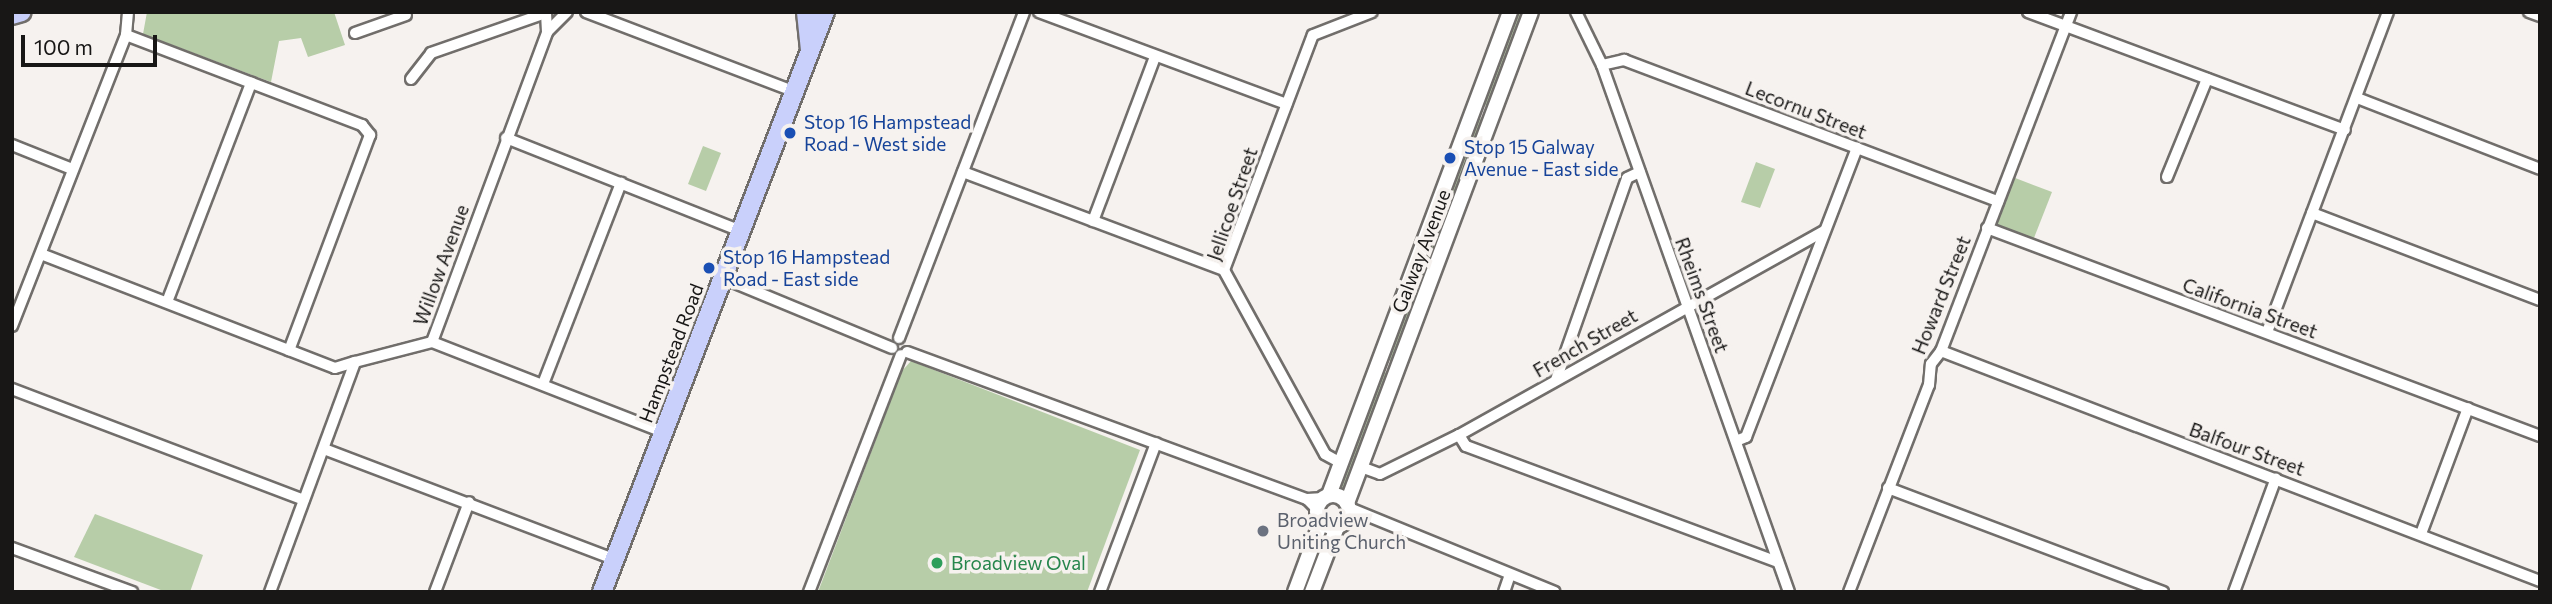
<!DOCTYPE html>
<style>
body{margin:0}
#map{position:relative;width:2552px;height:604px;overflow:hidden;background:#f6f2ef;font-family:Commissioner,sans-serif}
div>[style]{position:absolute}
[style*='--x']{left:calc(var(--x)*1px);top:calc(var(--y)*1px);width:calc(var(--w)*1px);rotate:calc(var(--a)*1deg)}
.green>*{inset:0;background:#b7cda8}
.roads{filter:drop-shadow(2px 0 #716e6b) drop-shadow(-2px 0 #716e6b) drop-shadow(0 2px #716e6b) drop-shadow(0 -2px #716e6b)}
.street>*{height:10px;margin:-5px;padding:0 5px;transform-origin:5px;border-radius:5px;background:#fff}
.secondary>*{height:14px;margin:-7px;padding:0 7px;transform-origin:7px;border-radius:7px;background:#fff}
.secondary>.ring{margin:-7px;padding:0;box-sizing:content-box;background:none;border:14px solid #fff;border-radius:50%}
.highway>*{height:18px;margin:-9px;padding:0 9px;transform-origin:9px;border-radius:9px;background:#c9d0fb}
.dots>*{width:19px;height:19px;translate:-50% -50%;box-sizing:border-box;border:4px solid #f6f2ef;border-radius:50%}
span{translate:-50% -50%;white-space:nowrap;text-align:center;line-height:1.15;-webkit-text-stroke:7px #f6f2ef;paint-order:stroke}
.street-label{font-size:19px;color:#181716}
.transit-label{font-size:19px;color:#164399}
.left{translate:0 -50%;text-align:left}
.worship-label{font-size:19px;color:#5b616d}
.leisure-label{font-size:19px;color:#27864d}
.frame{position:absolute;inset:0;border:14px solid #181716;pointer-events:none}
.scale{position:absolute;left:21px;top:35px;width:136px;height:32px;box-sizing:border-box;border:4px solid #181716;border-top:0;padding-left:9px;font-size:21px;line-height:24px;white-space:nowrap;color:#181716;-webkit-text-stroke:5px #f6f2ef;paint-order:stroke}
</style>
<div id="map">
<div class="green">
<i style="clip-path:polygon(147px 12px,334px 12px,345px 45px,308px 57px,301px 38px,279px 41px,271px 82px,143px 34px)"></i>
<i style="clip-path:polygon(1517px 12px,1527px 12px,1489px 108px,1482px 103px)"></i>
<i style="clip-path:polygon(1477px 118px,1485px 119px,1442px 234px,1435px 229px)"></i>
<i style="clip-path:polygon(703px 146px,721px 153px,706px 191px,688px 184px)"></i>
<i style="clip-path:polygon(1756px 162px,1775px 169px,1760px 208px,1741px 202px)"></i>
<i style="clip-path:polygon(2010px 176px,2052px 192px,2032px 243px,1990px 227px)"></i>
<i style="clip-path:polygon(1428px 245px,1439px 246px,1394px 363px,1387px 359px)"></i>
<i style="clip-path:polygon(911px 361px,1140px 450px,1087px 592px,818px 592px,902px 371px)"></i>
<i style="clip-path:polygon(1382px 372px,1390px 373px,1345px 492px,1337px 490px)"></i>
<i style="clip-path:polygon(95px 514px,203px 555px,190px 592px,166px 592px,74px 557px)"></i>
</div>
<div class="roads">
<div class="street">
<i style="--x:586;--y:12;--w:224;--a:20.9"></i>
<i style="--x:1039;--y:12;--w:264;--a:20.4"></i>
<i style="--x:1576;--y:12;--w:59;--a:63.9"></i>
<i style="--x:1602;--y:65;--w:559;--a:70.46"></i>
<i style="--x:2028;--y:12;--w:338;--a:20.4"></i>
<i style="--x:2529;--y:12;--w:12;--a:20"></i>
<i style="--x:547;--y:32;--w:28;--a:-45"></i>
<i style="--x:355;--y:33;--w:54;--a:-19.4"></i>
<i style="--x:126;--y:35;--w:253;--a:20.9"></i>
<i style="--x:362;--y:125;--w:13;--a:51"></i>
<i style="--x:370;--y:135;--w:230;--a:110.6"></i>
<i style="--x:1602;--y:65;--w:23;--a:-13"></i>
<i style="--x:1624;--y:60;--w:400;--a:20.7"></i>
<i style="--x:411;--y:79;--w:33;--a:-52"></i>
<i style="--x:431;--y:53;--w:122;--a:-19.2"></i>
<i style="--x:2357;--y:98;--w:196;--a:21.2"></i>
<i style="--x:506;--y:138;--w:253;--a:21.6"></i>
<i style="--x:12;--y:145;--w:65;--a:21.8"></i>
<i style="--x:963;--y:172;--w:279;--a:20.6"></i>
<i style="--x:2167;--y:177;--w:106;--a:-67.8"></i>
<i style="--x:2312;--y:213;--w:244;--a:20.9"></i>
<i style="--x:1093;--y:221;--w:175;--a:-69.3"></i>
<i style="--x:1987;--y:228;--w:591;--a:20.61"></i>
<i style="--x:41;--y:254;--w:315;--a:21.2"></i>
<i style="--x:335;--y:368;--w:21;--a:-17"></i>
<i style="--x:723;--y:278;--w:183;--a:22.5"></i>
<i style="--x:167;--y:302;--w:235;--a:-69"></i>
<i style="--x:12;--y:326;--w:313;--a:-68.6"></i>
<i style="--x:126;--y:35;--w:23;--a:-85"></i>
<i style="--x:2267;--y:332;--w:342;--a:-69.3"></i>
<i style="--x:899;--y:338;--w:349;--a:-69"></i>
<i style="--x:432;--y:342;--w:248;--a:21.3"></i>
<i style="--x:1941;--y:351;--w:642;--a:21.01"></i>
<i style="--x:907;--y:352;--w:426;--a:20.2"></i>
<i style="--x:1307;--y:499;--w:17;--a:-3"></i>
<i style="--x:1556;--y:380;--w:214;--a:-70.6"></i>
<i style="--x:1627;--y:178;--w:14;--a:-25"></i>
<i style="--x:543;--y:384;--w:216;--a:-68.8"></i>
<i style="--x:12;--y:389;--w:312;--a:20.8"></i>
<i style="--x:1459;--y:435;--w:13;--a:58"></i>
<i style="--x:1466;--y:446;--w:333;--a:20.4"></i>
<i style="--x:1736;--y:441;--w:11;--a:-22"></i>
<i style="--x:1746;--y:437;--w:310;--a:-69"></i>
<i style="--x:324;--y:449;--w:310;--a:20.8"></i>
<i style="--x:1341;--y:463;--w:18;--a:-151"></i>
<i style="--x:1325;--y:454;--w:210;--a:-118.8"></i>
<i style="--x:1224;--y:270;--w:251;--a:-69.3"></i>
<i style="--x:1313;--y:35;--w:63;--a:-21.3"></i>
<i style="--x:1361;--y:467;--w:20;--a:20"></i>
<i style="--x:1380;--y:474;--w:88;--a:-26.3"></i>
<i style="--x:1459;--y:435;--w:418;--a:-29.2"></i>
<i style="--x:1888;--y:488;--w:294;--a:20.7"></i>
<i style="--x:1307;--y:499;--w:14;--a:45"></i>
<i style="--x:1349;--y:508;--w:222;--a:22.2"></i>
<i style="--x:2422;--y:531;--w:131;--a:-69.5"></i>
<i style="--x:12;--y:548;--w:128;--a:20.1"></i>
<i style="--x:270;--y:592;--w:245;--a:-69.7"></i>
<i style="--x:355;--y:362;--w:80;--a:-14.6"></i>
<i style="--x:432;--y:342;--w:331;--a:-69.6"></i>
<i style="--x:547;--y:32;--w:20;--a:-93"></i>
<i style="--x:435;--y:592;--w:96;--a:-69.3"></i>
<i style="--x:809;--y:592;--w:254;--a:-68.8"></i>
<i style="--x:1100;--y:592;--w:159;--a:-69.4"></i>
<i style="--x:1504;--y:592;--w:18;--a:-71"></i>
<i style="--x:1849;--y:592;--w:222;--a:-68.9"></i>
<i style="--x:1929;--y:385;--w:21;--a:-85"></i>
<i style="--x:1931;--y:364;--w:16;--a:-52"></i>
<i style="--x:1941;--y:351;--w:363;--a:-69"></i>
<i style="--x:2234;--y:592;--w:121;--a:-69.8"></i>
</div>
<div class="secondary">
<i class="ring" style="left:1317px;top:495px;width:18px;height:18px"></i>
<i style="--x:1329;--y:495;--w:516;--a:-69.46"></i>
<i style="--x:1347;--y:503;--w:524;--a:-69.46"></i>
<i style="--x:1295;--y:592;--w:75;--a:-69.6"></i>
<i style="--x:1312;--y:592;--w:70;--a:-69"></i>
</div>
<div class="highway">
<i style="--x:806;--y:12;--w:37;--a:84"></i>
<i style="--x:12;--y:15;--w:10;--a:-17"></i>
<i style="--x:602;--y:592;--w:621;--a:-68.97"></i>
</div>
</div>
<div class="dots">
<i style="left:790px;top:133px;background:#1a4fb4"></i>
<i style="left:1450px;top:158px;background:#1a4fb4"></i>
<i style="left:709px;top:268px;background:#1a4fb4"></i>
<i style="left:1263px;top:531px;background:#6b7280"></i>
<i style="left:937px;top:563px;background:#2e9e5b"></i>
</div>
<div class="street-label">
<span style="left:1806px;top:110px;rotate:21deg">Lecornu Street</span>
<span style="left:1232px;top:204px;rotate:-71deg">Jellicoe Street</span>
<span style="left:1421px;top:251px;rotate:-69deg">Galway Avenue</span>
<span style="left:441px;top:265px;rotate:-70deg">Willow Avenue</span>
<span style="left:1702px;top:295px;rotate:70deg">Rheims Street</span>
<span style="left:1941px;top:295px;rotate:-68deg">Howard Street</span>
<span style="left:2250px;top:308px;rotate:20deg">California Street</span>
<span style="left:1585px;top:343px;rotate:-30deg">French Street</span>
<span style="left:671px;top:353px;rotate:-69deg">Hampstead Road</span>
<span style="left:2247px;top:449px;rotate:20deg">Balfour Street</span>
</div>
<div class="transit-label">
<span class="left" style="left:804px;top:133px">Stop 16 Hampstead<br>Road - West side</span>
<span class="left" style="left:1464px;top:158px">Stop 15 Galway<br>Avenue - East side</span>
<span class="left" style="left:723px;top:268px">Stop 16 Hampstead<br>Road - East side</span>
</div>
<div class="worship-label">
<span class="left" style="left:1277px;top:531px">Broadview<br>Uniting Church</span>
</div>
<div class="leisure-label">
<span class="left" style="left:951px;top:563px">Broadview Oval</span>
</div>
<div class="frame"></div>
<div class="scale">100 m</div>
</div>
